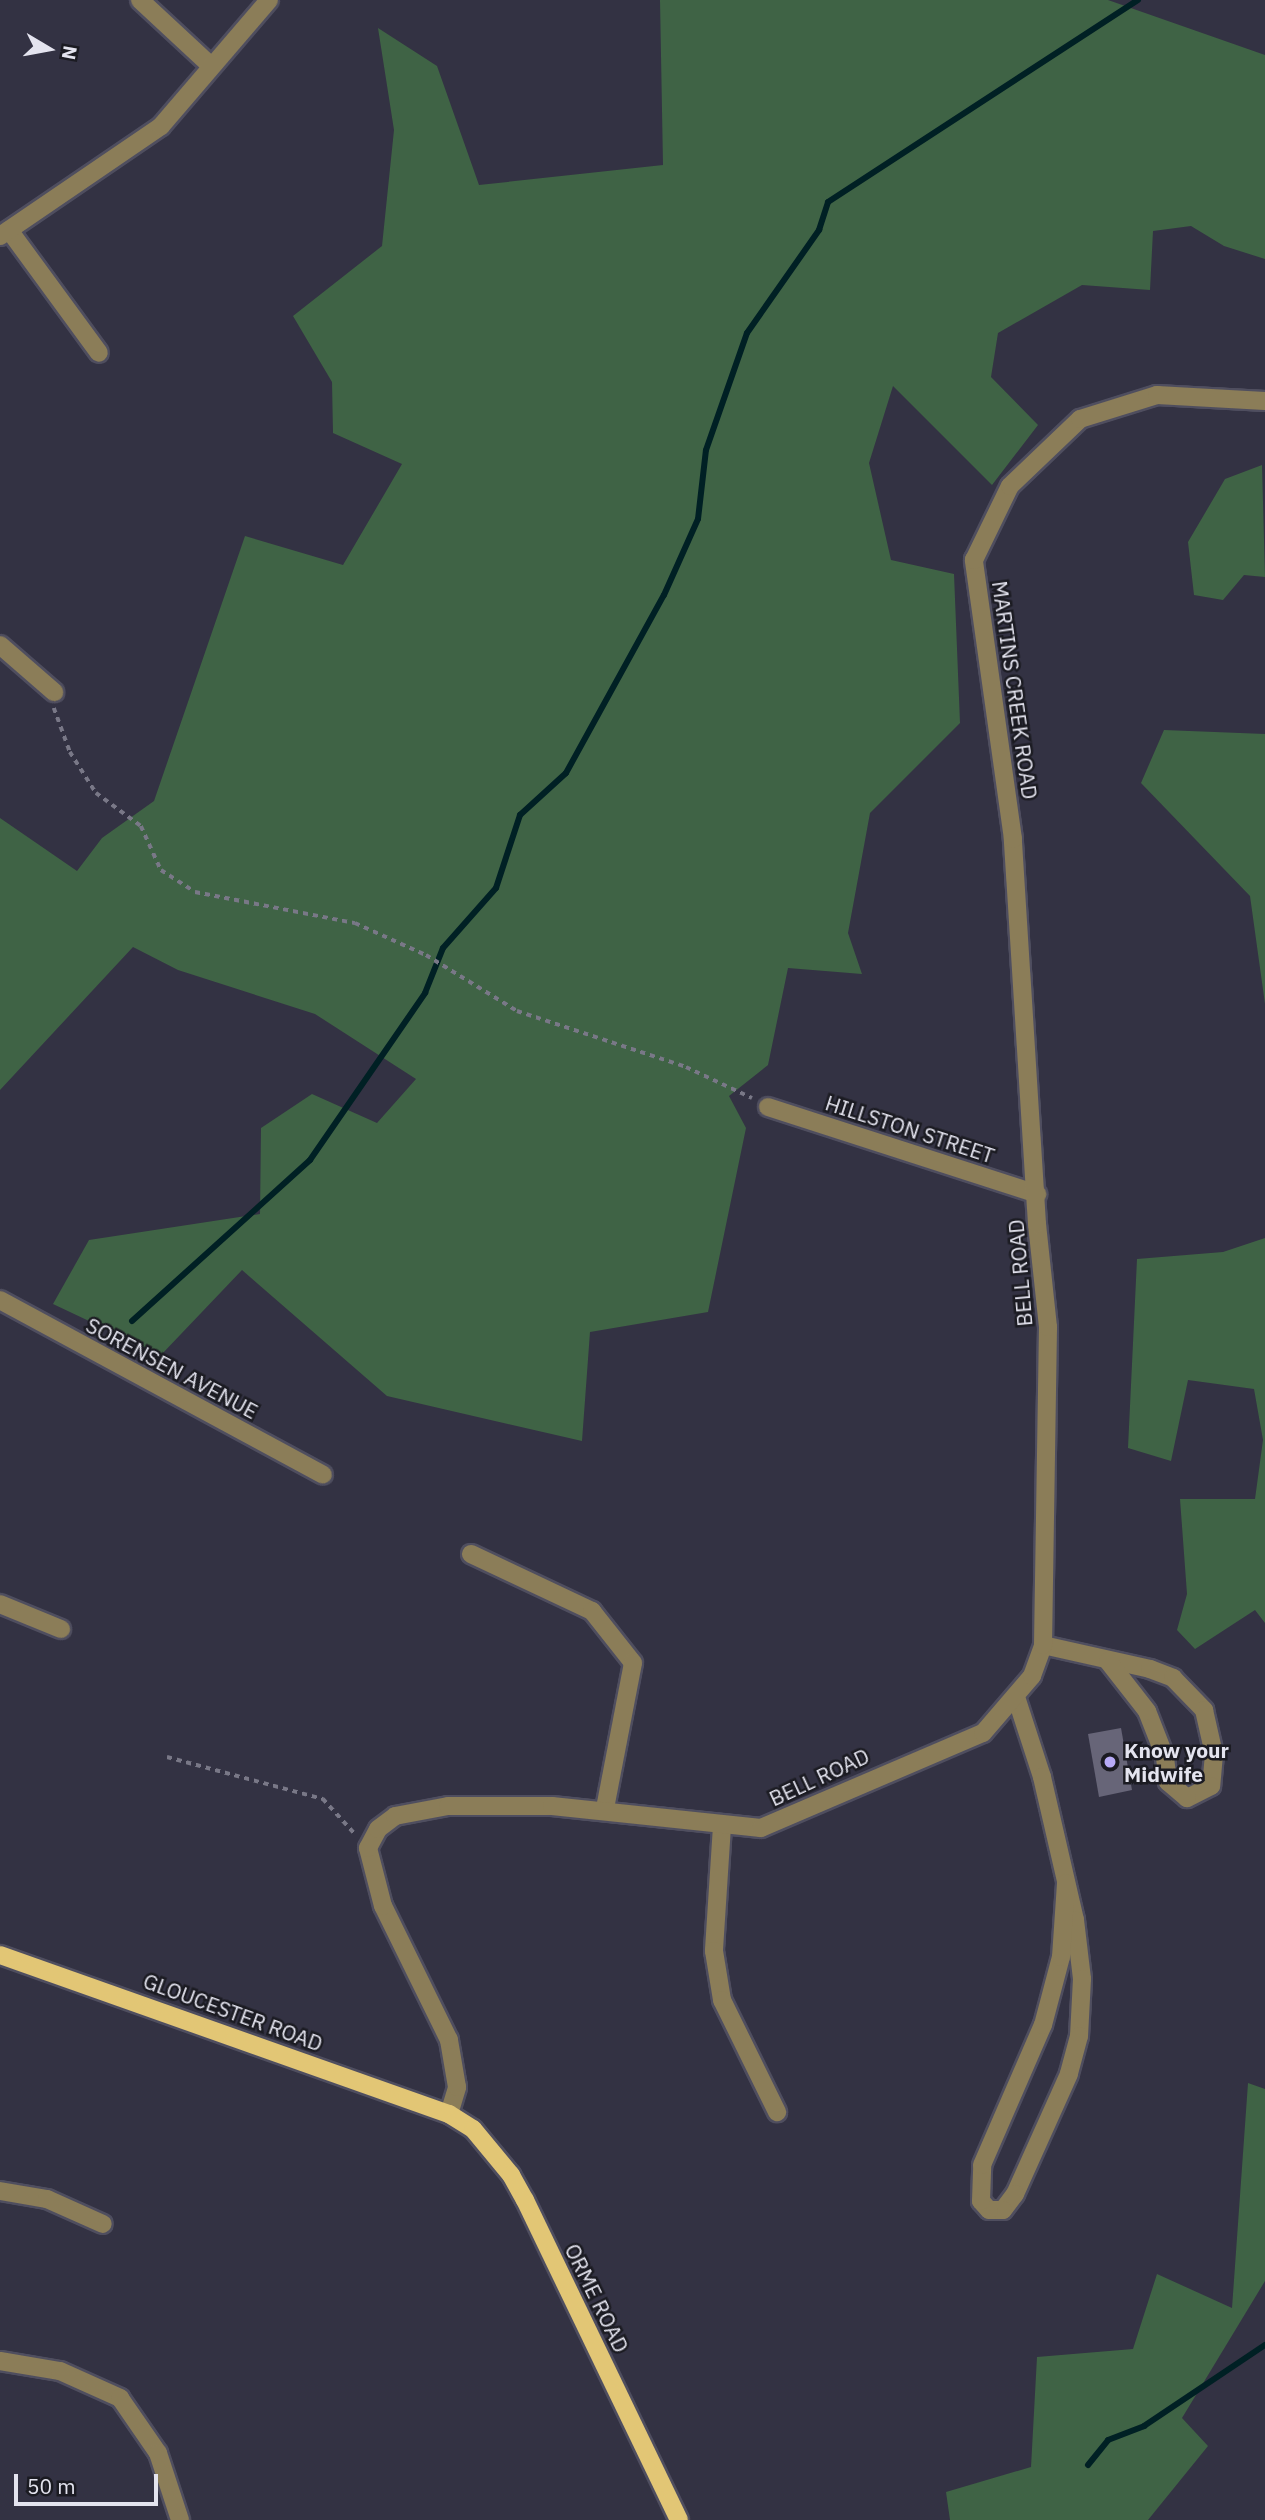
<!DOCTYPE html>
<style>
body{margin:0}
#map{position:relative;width:1265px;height:2520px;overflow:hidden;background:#333243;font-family:"IBM Plex Sans",sans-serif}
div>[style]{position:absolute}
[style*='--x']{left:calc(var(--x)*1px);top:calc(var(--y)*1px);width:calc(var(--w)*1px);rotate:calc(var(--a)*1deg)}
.forest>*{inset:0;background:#3f6345}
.stream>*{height:6px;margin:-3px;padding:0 3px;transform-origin:3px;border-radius:3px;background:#002024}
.building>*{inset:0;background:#676578}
.path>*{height:3.5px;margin-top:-1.75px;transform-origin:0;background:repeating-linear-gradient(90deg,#797887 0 5px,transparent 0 10px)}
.roads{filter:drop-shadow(2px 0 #4f4e5f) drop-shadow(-2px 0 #4f4e5f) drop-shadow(0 2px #4f4e5f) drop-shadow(0 -2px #4f4e5f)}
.minor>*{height:18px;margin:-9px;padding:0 9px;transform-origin:9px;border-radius:9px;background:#8b7d58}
.major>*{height:18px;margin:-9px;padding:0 9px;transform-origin:9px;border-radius:9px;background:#e2c675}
.dots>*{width:19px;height:19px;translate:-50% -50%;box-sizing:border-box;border:4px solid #1b1b22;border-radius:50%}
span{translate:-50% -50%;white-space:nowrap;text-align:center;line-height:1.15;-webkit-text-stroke:5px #1b1b22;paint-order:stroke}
.street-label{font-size:21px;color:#e4e4ef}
.poi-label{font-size:21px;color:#e4e4ef;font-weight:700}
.left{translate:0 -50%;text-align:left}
.north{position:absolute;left:14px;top:14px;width:70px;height:70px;-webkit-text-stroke:5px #1b1b22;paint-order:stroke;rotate:100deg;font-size:19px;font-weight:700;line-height:28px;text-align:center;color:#e4e4ef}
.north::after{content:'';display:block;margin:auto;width:24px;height:32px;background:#e4e4ef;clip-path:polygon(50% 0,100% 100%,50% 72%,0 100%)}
.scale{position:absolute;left:14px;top:2474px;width:144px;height:32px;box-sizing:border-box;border:4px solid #e4e4ef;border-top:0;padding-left:9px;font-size:21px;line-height:24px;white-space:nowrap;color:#e4e4ef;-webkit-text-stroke:5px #1b1b22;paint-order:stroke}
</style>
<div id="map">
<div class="forest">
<i style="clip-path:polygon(660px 0,1108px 0,1265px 55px,1265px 259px,1224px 246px,1191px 226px,1153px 231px,1150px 290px,1082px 285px,998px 333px,991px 377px,1038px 425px,992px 485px,893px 386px,869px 463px,891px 560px,954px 574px,960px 723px,870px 813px,848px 933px,862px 974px,788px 968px,768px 1065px,729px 1096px,746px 1128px,708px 1312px,590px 1332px,582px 1441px,387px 1396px,242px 1270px,161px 1355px,53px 1304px,89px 1240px,260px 1214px,261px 1128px,312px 1094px,377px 1123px,416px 1079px,315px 1014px,178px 970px,133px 947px,0 1090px,0 818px,77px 871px,102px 838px,154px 801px,245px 536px,343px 565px,402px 464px,333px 433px,332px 382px,293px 316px,382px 246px,394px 130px,378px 28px,437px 66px,479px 185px,663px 165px)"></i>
<i style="clip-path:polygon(1262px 465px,1265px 577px,1244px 575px,1223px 600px,1194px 595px,1188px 542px,1225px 479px)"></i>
<i style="clip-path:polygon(1164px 730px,1265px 734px,1265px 1004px,1250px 896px,1141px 783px)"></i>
<i style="clip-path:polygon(1265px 1238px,1265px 1623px,1255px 1610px,1195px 1649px,1177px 1630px,1187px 1594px,1180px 1499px,1255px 1499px,1263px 1440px,1254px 1389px,1188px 1380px,1171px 1461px,1128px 1448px,1137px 1259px,1223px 1252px)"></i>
<i style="clip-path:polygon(1248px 2083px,1265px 2089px,1265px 2281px,1182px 2418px,1208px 2446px,1148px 2520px,950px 2520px,946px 2492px,1031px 2467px,1037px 2357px,1133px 2349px,1157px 2274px,1232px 2308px)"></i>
</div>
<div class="stream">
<i style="--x:132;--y:1321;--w:240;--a:-42.1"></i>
<i style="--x:310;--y:1160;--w:203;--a:-55.4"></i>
<i style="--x:425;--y:993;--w:48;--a:-68.2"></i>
<i style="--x:443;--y:948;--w:80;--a:-48.5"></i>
<i style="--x:496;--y:888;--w:77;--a:-71.8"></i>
<i style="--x:520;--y:815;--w:62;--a:-42.4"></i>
<i style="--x:566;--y:773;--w:203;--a:-61.2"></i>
<i style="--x:664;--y:595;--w:83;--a:-65.9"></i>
<i style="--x:698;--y:519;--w:69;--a:-83.4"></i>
<i style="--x:706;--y:450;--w:124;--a:-70.7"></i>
<i style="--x:747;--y:333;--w:126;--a:-55"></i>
<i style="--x:819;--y:230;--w:29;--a:-72"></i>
<i style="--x:828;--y:202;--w:370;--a:-33.1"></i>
<i style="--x:1088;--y:2465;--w:32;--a:-51"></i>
<i style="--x:1108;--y:2440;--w:39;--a:-21"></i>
<i style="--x:1144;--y:2426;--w:146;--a:-33.8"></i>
</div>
<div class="building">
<i style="clip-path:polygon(1121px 1728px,1132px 1790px,1099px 1797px,1088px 1734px)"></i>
</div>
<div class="path">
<i style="--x:54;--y:708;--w:47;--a:70"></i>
<i style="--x:70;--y:752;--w:49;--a:57.6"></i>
<i style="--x:96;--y:793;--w:56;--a:36.3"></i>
<i style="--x:141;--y:826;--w:48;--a:65.6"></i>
<i style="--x:161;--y:870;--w:40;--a:32.9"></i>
<i style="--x:195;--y:892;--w:163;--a:11"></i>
<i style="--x:355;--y:923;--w:78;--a:24.3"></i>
<i style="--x:426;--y:955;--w:107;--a:31.6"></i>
<i style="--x:517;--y:1011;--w:178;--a:18.3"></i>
<i style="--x:686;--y:1067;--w:73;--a:25.2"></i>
<i style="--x:167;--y:1757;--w:162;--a:15.1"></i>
<i style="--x:323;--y:1799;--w:47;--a:47.6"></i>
</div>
<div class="roads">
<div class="minor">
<i style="--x:140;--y:0;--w:97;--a:42.9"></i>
<i style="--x:9;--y:230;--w:152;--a:53.8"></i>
<i style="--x:0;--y:236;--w:195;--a:-34.3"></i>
<i style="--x:161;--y:126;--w:166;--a:-49.4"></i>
<i style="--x:0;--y:645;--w:72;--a:41"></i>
<i style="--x:768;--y:1107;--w:283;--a:17.9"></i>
<i style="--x:0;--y:1300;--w:367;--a:28.4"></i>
<i style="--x:471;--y:1554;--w:134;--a:25.2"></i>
<i style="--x:592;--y:1611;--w:66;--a:51.7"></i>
<i style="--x:633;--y:1663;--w:149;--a:100.9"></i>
<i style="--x:0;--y:1604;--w:66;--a:22.3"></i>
<i style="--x:1043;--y:1645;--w:110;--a:12.6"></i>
<i style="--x:1150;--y:1669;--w:25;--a:21"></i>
<i style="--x:1173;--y:1678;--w:45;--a:45.9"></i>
<i style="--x:1204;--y:1710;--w:45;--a:77.2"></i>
<i style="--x:1214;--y:1754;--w:32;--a:95"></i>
<i style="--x:1211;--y:1786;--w:27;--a:153"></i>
<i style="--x:1187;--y:1798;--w:25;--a:-140"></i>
<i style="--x:1168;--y:1782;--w:25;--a:-97"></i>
<i style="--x:1165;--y:1757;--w:49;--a:-111.4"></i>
<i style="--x:1147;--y:1711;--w:63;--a:-128"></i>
<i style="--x:1017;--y:1700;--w:81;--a:72"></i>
<i style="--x:1042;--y:1777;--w:147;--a:77"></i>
<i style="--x:1075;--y:1920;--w:59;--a:83.2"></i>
<i style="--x:1082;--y:1979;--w:57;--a:93"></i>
<i style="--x:1079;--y:2036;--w:39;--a:105"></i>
<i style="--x:1069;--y:2074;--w:132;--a:114.2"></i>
<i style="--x:1015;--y:2194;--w:20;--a:127"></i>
<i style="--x:1003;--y:2210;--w:14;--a:180"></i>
<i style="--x:989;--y:2210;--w:12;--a:-132"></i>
<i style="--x:981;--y:2201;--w:36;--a:-88"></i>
<i style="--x:982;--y:2165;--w:153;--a:-66.5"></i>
<i style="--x:1043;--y:2025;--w:70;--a:-75.2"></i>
<i style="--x:1061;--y:1957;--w:74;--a:-86.1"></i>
<i style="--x:722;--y:1826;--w:125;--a:93.7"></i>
<i style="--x:714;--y:1951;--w:50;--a:80.7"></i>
<i style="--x:722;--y:2000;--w:125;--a:63.8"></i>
<i style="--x:449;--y:2114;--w:28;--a:-73"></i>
<i style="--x:457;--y:2087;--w:48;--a:-99.7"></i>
<i style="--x:449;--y:2040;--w:149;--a:-116.2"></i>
<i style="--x:383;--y:1906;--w:60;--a:-104.5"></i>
<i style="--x:368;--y:1848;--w:21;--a:-62"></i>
<i style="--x:378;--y:1829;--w:21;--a:-37"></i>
<i style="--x:395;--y:1816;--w:54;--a:-10.7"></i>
<i style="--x:448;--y:1806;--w:104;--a:0"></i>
<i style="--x:552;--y:1806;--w:210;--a:6"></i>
<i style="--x:761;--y:1828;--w:241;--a:-23.2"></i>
<i style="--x:983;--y:1733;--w:75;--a:-49.3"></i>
<i style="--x:1032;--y:1676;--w:33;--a:-70"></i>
<i style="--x:1043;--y:1645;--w:318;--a:-89.1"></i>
<i style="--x:1048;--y:1327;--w:104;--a:-96.1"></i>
<i style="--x:1037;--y:1224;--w:386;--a:-93.6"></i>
<i style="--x:1013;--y:839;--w:282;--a:-98"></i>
<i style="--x:974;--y:560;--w:82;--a:-64.1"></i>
<i style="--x:1010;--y:486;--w:97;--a:-43.7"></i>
<i style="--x:1080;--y:419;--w:81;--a:-17.3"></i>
<i style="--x:1157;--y:395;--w:108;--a:3.2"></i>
<i style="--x:0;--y:2191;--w:48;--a:9.7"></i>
<i style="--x:47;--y:2199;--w:61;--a:24.1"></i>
<i style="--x:0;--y:2361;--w:61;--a:9.5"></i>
<i style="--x:60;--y:2371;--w:66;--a:24.2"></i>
<i style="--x:120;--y:2398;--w:67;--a:55.4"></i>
<i style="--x:158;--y:2453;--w:71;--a:71.8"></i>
</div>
<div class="major">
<i style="--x:0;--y:1955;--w:476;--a:19.5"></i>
<i style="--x:449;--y:2114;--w:28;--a:32"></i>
<i style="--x:473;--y:2129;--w:60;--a:50.4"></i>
<i style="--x:511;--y:2175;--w:29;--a:61"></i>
<i style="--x:525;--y:2200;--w:355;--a:64.3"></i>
</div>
</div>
<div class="dots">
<i style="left:1110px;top:1762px;background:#b8abf7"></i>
</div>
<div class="street-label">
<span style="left:1015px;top:690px;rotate:82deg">MARTINS CREEK ROAD</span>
<span style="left:910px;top:1129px;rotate:18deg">HILLSTON STREET</span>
<span style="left:1020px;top:1273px;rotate:-95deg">BELL ROAD</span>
<span style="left:172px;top:1368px;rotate:28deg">SORENSEN AVENUE</span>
<span style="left:819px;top:1777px;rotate:-25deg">BELL ROAD</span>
<span style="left:233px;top:2012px;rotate:20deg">GLOUCESTER ROAD</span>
<span style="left:597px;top:2298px;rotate:64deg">ORME ROAD</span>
</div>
<div class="poi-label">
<span class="left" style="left:1124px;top:1762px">Know your<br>Midwife</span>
</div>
<div class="north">N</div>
<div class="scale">50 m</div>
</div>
